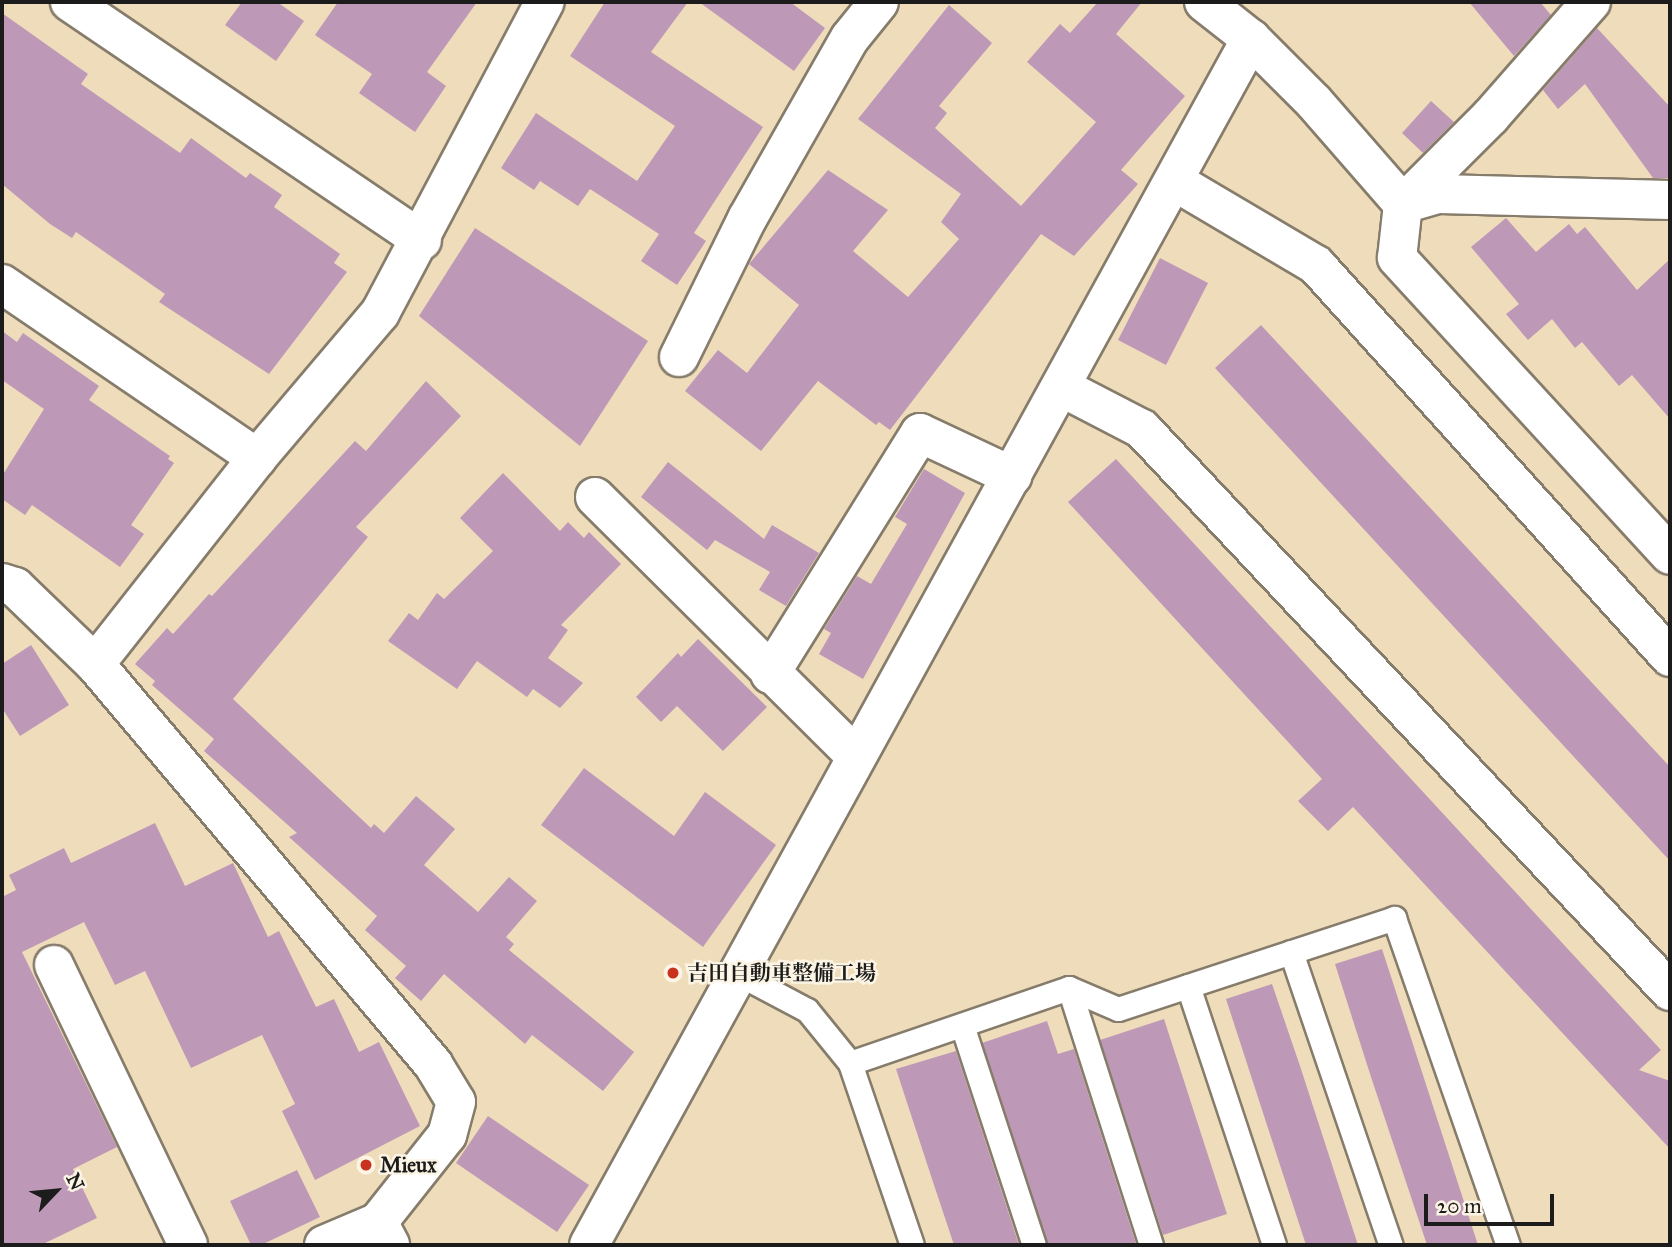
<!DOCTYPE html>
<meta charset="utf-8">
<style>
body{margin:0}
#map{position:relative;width:1672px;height:1247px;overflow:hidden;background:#efdcba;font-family:"IM FELL Great Primer","Noto Serif JP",serif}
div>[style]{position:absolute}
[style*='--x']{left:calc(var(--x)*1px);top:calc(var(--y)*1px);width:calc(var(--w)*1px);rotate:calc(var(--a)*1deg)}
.building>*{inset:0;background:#be99b7}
.roads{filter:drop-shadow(2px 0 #867c6b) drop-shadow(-2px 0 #867c6b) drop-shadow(0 2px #867c6b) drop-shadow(0 -2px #867c6b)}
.service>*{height:23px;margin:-11.5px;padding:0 11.5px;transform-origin:11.5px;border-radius:11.5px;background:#fff}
.minor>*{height:38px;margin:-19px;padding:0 19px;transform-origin:19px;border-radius:19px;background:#fff}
.dots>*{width:19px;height:19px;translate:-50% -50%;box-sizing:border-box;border:4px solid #fcf5e5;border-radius:50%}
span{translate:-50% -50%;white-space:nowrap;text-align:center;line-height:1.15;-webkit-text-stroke:5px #fcf5e5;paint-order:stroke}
.poi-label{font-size:21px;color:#1c1c1c;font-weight:700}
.left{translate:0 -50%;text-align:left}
.frame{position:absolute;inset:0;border:4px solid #1c1c1c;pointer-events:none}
.north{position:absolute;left:21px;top:1156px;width:70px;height:70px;-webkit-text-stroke:5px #fcf5e5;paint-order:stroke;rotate:64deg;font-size:19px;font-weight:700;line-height:28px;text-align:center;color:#1c1c1c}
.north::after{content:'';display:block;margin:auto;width:24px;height:32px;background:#1c1c1c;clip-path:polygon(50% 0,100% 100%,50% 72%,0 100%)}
.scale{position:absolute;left:1424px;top:1194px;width:130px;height:32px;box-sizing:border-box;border:4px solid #1c1c1c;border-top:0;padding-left:9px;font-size:21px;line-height:24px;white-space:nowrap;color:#1c1c1c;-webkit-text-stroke:5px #fcf5e5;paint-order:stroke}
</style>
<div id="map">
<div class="building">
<i style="clip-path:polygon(242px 2px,277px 2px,304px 21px,276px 61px,225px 25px)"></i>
<i style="clip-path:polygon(338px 2px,477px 2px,427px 72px,446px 86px,415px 132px,359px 93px,372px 74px,315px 35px)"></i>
<i style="clip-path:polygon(605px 2px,688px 2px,651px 52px,763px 127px,694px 233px,706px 241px,677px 285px,641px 261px,659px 234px,590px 189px,578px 206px,540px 181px,534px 190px,501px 168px,536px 113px,637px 181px,675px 126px,570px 56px)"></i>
<i style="clip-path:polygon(699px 2px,790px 2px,825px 28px,794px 71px)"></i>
<i style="clip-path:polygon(1098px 2px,1142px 2px,1116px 34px,1185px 96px,1121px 170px,1138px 184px,1074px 256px,1041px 234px,890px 430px,879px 422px,876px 425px,818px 381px,761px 451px,685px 391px,718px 350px,747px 373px,799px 305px,749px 264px,828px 170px,888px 210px,853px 251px,908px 297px,959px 239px,941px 222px,961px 194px,858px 119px,949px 5px,992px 43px,939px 106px,947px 113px,935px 128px,1021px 206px,1096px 122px,1027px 62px,1060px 24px,1070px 33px)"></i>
<i style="clip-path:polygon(1469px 2px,1540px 2px,1551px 15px,1514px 56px)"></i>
<i style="clip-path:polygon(2px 13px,88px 74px,81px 84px,180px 153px,191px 138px,246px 178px,250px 173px,282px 195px,274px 207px,340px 254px,334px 263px,347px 272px,269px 374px,159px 302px,165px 294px,76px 232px,72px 238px,50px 224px,2px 184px)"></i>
<i style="clip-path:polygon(1597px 28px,1670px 107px,1670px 178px,1653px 178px,1585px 84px,1558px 109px,1543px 90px)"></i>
<i style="clip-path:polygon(1431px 101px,1454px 122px,1423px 153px,1402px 133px)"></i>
<i style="clip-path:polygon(1506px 218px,1536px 252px,1569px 224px,1577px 234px,1585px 227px,1637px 290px,1670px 259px,1670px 419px,1632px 375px,1619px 386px,1582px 342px,1575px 348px,1552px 319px,1528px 340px,1506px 314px,1519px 304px,1471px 247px)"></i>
<i style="clip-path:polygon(475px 228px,648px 341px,580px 446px,419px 316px)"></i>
<i style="clip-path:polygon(1160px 258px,1208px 283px,1166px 365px,1118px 340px)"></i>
<i style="clip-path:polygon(1261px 325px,1670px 767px,1670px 861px,1215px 368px)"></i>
<i style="clip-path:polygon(2px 331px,17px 342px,23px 333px,99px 386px,89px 400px,170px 456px,168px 459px,174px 463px,131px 525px,144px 534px,120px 567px,32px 505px,25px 515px,2px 499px,2px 476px,44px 409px,2px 380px)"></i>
<i style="clip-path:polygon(426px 381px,461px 416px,356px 527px,368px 537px,233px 699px,371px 828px,374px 824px,384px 833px,416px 796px,455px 829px,424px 865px,478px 912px,509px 877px,537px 901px,506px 937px,514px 944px,509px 950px,634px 1052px,603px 1091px,532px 1035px,525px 1044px,444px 974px,421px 1001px,395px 978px,406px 966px,365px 930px,377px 916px,289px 837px,297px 833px,204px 751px,214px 739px,152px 685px,155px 681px,135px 664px,167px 628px,173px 634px,209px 594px,212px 596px,355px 441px,366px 451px)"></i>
<i style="clip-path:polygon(1116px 459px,1661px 1050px,1639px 1070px,1670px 1081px,1670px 1149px,1353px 807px,1328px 831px,1298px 801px,1322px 779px,1068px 502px)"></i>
<i style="clip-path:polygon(668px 462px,764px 539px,772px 525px,819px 553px,786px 606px,759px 590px,770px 572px,715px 540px,707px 550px,641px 497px)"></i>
<i style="clip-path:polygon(924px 469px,965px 493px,863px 679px,819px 654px,831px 633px,824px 629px,857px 576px,871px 584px,907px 524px,895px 517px)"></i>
<i style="clip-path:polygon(503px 473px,560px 531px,568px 522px,584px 538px,589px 532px,621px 564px,561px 625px,568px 630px,548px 658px,583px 683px,560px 708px,533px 689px,527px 697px,477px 661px,457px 689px,388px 641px,409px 613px,418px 620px,437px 593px,444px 599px,493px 551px,460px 518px)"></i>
<i style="clip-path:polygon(698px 639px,767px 707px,723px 751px,677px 706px,661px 722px,636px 697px,678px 653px,681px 657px)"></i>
<i style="clip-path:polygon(31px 645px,69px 705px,20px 736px,2px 708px,2px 664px)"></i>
<i style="clip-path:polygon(584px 768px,674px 836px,705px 792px,776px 845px,703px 947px,541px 825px)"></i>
<i style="clip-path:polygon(155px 823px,185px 886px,233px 863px,268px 937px,279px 931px,316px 1007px,334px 999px,359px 1052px,379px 1042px,420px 1126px,315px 1180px,282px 1111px,295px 1104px,262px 1035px,191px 1068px,145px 971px,115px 985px,84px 922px,22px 952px,117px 1147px,73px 1169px,97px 1218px,41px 1245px,2px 1245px,2px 897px,16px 890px,9px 875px,64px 848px,71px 863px)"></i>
<i style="clip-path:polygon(1382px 949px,1409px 1032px,1478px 1245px,1427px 1245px,1371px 1077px,1335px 964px)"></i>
<i style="clip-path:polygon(1272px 984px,1300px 1066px,1358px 1245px,1306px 1245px,1226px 999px)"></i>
<i style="clip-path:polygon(1164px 1019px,1227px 1214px,1163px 1235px,1100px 1040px)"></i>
<i style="clip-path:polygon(1047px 1021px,1058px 1054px,1074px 1049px,1136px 1244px,1048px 1245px,982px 1043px)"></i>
<i style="clip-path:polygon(956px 1051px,1019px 1245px,954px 1245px,933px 1182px,896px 1069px)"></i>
<i style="clip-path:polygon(488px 1116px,589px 1185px,557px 1232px,456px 1163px)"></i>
<i style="clip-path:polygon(297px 1170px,320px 1217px,261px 1245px,251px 1245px,230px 1201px)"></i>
</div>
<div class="roads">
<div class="service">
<i style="--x:1291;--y:952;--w:310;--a:71.2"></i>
<i style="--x:737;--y:973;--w:79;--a:27.9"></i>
<i style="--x:807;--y:1010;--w:68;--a:50.9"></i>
<i style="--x:850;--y:1063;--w:192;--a:71.2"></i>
<i style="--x:1188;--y:986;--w:273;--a:71.6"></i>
<i style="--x:1069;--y:988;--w:270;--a:72.3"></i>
<i style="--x:962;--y:1025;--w:231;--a:71.9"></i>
<i style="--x:850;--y:1063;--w:231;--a:-18.9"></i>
<i style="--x:1069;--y:988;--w:53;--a:23.2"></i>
<i style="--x:1118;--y:1009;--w:291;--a:-18.2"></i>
<i style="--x:1394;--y:918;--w:346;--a:70.8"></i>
</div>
<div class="minor">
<i style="--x:70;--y:2;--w:425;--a:34.1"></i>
<i style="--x:1204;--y:2;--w:60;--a:38.2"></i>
<i style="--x:1251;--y:39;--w:89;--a:45"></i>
<i style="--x:1314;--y:102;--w:135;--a:48.9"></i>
<i style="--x:1403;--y:204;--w:37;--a:-16"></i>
<i style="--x:1439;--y:194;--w:231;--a:1.5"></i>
<i style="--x:1591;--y:2;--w:152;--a:131.3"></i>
<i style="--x:1491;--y:116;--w:124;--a:135"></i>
<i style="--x:1403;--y:204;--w:54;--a:96.3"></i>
<i style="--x:1397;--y:258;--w:403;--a:47.4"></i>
<i style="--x:1174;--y:181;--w:165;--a:30.6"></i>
<i style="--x:1316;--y:265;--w:528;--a:47.92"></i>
<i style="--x:2;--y:284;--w:309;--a:34.3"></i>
<i style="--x:679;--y:357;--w:154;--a:-63.8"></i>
<i style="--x:747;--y:219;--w:208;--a:-60.4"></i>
<i style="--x:850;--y:38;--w:46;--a:-51.1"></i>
<i style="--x:1061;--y:387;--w:91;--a:27.4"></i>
<i style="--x:1142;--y:429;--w:771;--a:46.79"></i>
<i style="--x:595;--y:497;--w:366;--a:44.8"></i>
<i style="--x:2;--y:583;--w:14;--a:17"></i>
<i style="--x:15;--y:587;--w:111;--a:43.9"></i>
<i style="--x:95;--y:664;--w:524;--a:49.8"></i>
<i style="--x:433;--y:1064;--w:44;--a:58.8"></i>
<i style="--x:456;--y:1102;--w:34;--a:105"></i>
<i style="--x:447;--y:1135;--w:111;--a:128.4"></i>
<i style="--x:378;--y:1222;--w:26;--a:62"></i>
<i style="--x:95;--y:664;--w:262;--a:-51.8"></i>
<i style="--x:257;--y:458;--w:190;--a:-49.7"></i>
<i style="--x:380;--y:313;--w:352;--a:-62.1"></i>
<i style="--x:770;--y:674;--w:284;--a:-58.1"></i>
<i style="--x:920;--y:433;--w:102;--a:25.1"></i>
<i style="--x:54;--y:965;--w:310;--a:64.4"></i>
<i style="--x:324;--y:1245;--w:59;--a:-23.1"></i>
<i style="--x:589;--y:1245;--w:1376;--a:-61.24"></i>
</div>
</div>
<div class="dots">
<i style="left:673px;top:973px;background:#c8321e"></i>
<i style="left:366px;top:1165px;background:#c8321e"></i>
</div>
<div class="poi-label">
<span class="left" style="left:687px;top:973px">吉田自動車整備工場</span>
<span class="left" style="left:380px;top:1165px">Mieux</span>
</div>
<div class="frame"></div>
<div class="north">N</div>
<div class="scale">20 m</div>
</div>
